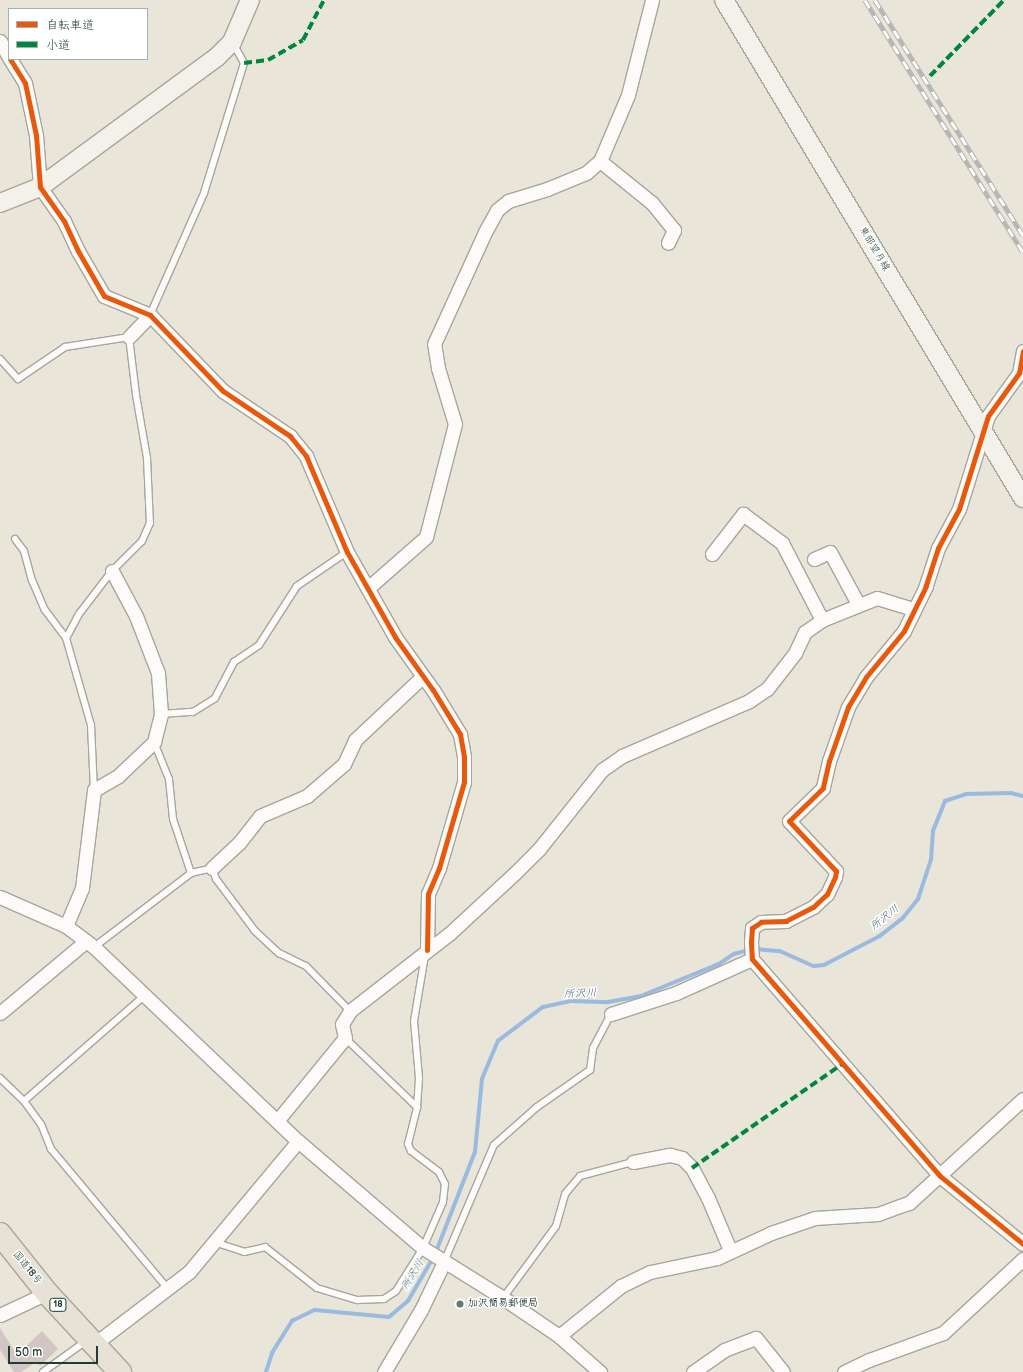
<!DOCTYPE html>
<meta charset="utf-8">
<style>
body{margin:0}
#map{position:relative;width:1023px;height:1372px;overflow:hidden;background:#e9e5d8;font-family:"Balsamiq Sans","Klee One",sans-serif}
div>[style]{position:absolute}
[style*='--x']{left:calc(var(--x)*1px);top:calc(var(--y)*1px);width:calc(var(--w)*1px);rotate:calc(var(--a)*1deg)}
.stream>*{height:3.5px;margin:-1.75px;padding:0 1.75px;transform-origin:1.75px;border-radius:1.75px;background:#9abadf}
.building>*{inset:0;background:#d1c6c4}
.roads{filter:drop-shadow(1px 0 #a5a69e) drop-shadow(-1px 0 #a5a69e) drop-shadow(0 1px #a5a69e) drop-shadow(0 -1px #a5a69e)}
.lane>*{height:6px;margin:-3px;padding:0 3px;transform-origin:3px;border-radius:3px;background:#fcfbf9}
.street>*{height:13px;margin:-6.5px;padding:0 6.5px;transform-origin:6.5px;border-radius:6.5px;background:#fcfbf9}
.secondary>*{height:18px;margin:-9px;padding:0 9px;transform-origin:9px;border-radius:9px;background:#f4f1eb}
.highway>*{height:22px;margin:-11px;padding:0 11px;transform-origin:11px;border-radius:11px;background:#e7e2d5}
.rail>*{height:4.5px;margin-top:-2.25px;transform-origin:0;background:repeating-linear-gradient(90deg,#fff 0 9px,#b3b5b3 0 18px);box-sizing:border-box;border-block:1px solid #b3b5b3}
.quiet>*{height:4px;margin-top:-2px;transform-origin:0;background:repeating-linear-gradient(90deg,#00873e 0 8px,transparent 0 12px)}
.cycleway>*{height:5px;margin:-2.5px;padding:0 2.5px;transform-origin:2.5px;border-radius:2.5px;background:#e8590c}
.dots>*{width:11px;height:11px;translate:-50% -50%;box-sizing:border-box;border:2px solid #fff;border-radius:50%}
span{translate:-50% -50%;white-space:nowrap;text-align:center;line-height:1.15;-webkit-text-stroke:3px #fff;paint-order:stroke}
.shield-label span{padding:1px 3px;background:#fff;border:1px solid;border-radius:3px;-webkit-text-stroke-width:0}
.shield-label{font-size:9px;color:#1f3d34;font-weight:700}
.street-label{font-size:10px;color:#1f3d34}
.poi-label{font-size:10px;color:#1f3d34;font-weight:700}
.left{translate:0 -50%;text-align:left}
.water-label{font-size:11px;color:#3e6271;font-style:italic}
.legend{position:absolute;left:8px;top:8px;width:140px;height:52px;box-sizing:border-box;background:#fff;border:1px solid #a5b1ae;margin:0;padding:5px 7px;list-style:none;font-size:12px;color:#1f3d34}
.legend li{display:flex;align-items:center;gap:8px;height:20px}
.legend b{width:20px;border:1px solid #a5b1ae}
.scale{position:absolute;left:8px;top:1346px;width:90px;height:18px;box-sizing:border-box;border:2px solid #1f3d34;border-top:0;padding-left:5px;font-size:12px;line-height:14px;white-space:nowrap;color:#1f3d34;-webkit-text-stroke:3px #fff;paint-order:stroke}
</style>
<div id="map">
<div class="stream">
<i style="--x:755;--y:949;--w:25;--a:5"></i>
<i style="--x:780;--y:951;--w:37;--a:24"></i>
<i style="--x:814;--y:966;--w:10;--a:-6"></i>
<i style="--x:824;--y:965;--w:63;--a:-27.4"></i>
<i style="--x:880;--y:936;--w:28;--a:-38"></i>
<i style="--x:902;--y:919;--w:26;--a:-51"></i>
<i style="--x:918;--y:899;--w:41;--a:-71.6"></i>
<i style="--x:931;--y:860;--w:29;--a:-86"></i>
<i style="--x:933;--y:831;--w:32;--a:-68"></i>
<i style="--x:945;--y:801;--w:22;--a:-18"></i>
<i style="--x:966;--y:794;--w:45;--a:-1.3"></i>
<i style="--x:1011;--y:793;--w:12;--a:14"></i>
<i style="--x:436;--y:1252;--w:107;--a:-68.7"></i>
<i style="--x:475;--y:1152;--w:73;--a:-84.5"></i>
<i style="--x:482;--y:1079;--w:41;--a:-67.2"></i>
<i style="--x:498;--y:1041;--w:56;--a:-37.1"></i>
<i style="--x:543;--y:1007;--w:30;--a:-12"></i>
<i style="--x:572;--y:1001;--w:36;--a:2"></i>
<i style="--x:608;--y:1002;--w:34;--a:-10"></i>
<i style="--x:641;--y:996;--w:84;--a:-22.3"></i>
<i style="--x:719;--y:964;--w:18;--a:-34"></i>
<i style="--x:734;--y:954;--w:16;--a:-15"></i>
<i style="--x:266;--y:1372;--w:20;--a:-72"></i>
<i style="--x:272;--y:1353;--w:38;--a:-58"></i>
<i style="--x:292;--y:1321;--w:25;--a:-26"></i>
<i style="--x:315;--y:1310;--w:74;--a:5.4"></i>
<i style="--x:389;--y:1317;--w:25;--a:-40"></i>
<i style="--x:408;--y:1301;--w:50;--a:-59.8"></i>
</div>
<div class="building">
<i style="clip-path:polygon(0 1328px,17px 1355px,42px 1331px,58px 1349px,40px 1366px,36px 1362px,21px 1372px,14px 1372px,0 1350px)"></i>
</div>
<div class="roads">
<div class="lane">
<i style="--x:150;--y:315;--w:133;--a:-66.1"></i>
<i style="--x:204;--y:193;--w:136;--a:-72.9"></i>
<i style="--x:244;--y:63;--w:23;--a:-119"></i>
<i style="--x:0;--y:359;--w:27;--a:48"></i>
<i style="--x:18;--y:379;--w:57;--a:-34.2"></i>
<i style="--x:65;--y:347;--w:65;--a:-8.9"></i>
<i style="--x:129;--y:337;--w:58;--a:83.1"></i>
<i style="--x:136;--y:395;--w:64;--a:80.1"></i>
<i style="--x:147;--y:458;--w:65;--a:87.4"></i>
<i style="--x:150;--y:523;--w:20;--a:114"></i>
<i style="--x:142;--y:541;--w:42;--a:135"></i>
<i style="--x:112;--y:571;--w:54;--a:127.5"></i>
<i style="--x:79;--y:614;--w:27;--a:118"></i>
<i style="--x:66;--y:638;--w:91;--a:74"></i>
<i style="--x:91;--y:725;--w:65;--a:87.4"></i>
<i style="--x:15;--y:539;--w:15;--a:53"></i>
<i style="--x:24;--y:551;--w:30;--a:75"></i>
<i style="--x:32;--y:580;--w:33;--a:67"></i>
<i style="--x:45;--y:610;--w:35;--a:53"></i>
<i style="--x:161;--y:714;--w:32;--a:-4"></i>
<i style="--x:193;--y:712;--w:26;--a:-32"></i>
<i style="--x:215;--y:698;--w:41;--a:-62.2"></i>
<i style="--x:234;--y:662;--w:30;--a:-34"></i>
<i style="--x:259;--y:645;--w:70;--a:-57.2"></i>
<i style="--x:297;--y:586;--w:60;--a:-34.2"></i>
<i style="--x:154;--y:742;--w:40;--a:68"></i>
<i style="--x:169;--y:779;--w:40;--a:84.3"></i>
<i style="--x:173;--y:819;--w:57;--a:71.6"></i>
<i style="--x:94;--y:947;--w:122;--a:-37.3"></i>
<i style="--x:191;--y:873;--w:22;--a:-13"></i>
<i style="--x:212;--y:868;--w:12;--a:70"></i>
<i style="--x:216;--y:879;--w:65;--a:53.1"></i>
<i style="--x:255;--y:931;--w:33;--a:43"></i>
<i style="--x:279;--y:953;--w:30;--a:26"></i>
<i style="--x:306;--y:966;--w:63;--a:45.6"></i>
<i style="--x:0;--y:1078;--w:33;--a:44"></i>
<i style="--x:24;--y:1101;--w:29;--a:54"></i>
<i style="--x:41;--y:1124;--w:27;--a:68"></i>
<i style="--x:51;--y:1149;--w:182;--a:50.1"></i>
<i style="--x:24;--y:1101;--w:161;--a:-41.2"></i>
<i style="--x:417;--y:1107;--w:29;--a:-86"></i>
<i style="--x:419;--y:1078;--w:57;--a:-95"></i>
<i style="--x:414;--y:1021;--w:67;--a:-80.5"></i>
<i style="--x:214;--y:1242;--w:32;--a:18"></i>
<i style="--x:244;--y:1252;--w:22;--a:-13"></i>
<i style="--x:265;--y:1247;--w:66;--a:38.3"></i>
<i style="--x:317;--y:1288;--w:42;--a:16.7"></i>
<i style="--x:357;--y:1300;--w:27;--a:-2"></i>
<i style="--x:384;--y:1299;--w:14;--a:-34"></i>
<i style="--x:396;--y:1291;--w:51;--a:-57.9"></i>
<i style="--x:423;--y:1248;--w:50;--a:-66.5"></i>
<i style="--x:443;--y:1202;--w:18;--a:-84"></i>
<i style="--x:445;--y:1184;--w:13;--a:-117"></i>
<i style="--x:439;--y:1172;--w:35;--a:-143"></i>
<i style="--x:411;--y:1151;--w:8;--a:-113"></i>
<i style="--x:408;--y:1144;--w:38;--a:-76"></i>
<i style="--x:417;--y:1107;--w:100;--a:-136.2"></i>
<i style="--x:444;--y:1262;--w:127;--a:-66.9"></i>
<i style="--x:494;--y:1145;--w:57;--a:-41.5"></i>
<i style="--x:537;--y:1107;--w:65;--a:-34.9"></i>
<i style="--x:590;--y:1070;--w:22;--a:-82"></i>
<i style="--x:593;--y:1048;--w:38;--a:-62"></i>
<i style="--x:503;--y:1298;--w:89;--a:-53.6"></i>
<i style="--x:556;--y:1226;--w:33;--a:-74"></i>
<i style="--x:565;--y:1194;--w:23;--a:-50"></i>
<i style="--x:580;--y:1176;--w:55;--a:-14.8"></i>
<i style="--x:43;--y:1372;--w:53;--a:-35.8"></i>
</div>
<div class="street">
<i style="--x:0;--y:41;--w:18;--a:61"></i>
<i style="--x:10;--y:59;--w:28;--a:58"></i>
<i style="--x:25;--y:83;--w:53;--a:78.1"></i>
<i style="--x:36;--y:135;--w:52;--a:85.6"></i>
<i style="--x:40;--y:187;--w:42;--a:54.8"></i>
<i style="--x:64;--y:221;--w:33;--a:65"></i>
<i style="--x:78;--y:251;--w:52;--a:60"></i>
<i style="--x:104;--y:296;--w:50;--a:22.4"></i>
<i style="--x:150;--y:315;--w:105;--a:46.2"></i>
<i style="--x:223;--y:391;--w:81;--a:33.9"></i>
<i style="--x:290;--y:436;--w:26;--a:51"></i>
<i style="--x:306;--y:456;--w:104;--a:66.9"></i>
<i style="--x:347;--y:552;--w:98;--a:60.5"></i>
<i style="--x:395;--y:637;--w:65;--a:54.4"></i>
<i style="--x:433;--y:690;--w:52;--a:58.5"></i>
<i style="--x:460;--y:734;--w:23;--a:80"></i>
<i style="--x:464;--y:757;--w:25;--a:90"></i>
<i style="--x:464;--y:782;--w:90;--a:106.2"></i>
<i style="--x:439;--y:868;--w:28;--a:113"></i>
<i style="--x:428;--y:894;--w:56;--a:91"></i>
<i style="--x:600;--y:161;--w:67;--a:38.9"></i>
<i style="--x:652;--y:203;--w:35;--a:51"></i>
<i style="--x:674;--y:230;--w:14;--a:115"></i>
<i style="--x:129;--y:337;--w:30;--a:-46"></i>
<i style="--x:1023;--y:351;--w:22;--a:100"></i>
<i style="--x:1019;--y:373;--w:53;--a:125.8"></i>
<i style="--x:988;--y:416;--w:97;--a:107.3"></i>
<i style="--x:959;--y:509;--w:44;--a:118.3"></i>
<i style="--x:938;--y:548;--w:40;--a:108"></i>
<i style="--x:926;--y:586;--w:50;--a:116.1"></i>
<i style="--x:904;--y:631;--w:60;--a:129.6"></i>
<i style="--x:866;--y:677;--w:35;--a:121"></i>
<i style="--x:848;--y:707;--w:57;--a:109.4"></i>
<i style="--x:829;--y:761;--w:28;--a:103"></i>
<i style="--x:823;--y:788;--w:47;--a:135.9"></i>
<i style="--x:789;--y:821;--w:69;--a:46.8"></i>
<i style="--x:836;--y:871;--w:6;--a:99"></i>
<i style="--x:835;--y:877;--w:19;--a:115"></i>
<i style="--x:827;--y:894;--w:19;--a:137"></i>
<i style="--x:813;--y:907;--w:30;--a:153"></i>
<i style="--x:786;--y:921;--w:25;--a:178"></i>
<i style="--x:761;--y:922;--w:11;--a:146"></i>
<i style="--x:752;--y:928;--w:14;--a:94"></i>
<i style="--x:751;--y:942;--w:17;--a:87"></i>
<i style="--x:752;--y:959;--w:287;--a:49.1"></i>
<i style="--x:940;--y:1176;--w:107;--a:39.3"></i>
<i style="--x:712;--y:554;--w:51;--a:-52.2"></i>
<i style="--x:743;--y:514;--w:49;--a:36.6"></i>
<i style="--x:782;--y:543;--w:87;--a:62.5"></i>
<i style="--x:814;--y:559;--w:17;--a:-24"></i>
<i style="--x:830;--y:552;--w:59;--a:61.7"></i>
<i style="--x:368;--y:588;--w:77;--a:-41.3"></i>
<i style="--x:426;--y:537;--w:117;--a:-75.6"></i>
<i style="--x:455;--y:424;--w:59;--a:-106.9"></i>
<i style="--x:438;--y:368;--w:24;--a:-99"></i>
<i style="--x:434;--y:344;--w:123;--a:-65.5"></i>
<i style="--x:485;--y:232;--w:25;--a:-61"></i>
<i style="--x:497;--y:210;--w:14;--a:-39"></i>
<i style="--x:508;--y:201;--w:41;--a:-17.1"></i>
<i style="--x:547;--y:189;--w:42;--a:-22.3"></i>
<i style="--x:586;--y:173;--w:18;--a:-41"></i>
<i style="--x:600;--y:161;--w:72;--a:-67"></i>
<i style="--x:628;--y:95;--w:98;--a:-75.8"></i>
<i style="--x:212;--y:868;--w:37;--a:-43"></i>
<i style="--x:239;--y:843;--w:34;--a:-52"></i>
<i style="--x:260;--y:816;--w:51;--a:-23.1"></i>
<i style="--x:307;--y:796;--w:49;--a:-40.9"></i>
<i style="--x:344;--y:764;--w:26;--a:-65"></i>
<i style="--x:355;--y:740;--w:92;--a:-43.2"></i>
<i style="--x:0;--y:897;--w:72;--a:23.7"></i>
<i style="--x:66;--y:926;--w:35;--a:37"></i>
<i style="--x:94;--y:947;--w:282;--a:43.6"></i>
<i style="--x:298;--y:1141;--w:165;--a:40.6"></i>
<i style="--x:423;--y:1248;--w:94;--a:32"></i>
<i style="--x:503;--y:1298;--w:68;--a:34.2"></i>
<i style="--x:559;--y:1336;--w:55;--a:41.3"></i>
<i style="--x:66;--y:926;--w:41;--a:-67.2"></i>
<i style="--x:82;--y:888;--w:99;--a:-83"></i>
<i style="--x:94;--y:790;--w:28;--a:-30"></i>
<i style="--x:118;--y:776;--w:50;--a:-43.4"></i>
<i style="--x:154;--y:742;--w:29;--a:-76"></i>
<i style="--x:161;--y:714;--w:41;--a:-94.2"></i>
<i style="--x:158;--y:673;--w:61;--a:-111.1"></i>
<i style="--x:136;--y:616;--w:51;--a:-118.1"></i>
<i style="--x:0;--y:1013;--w:112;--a:-39.9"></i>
<i style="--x:611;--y:1014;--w:68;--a:-17.9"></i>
<i style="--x:676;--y:993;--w:83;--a:-24.1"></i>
<i style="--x:277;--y:1121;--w:107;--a:-50.7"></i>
<i style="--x:345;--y:1038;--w:14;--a:-102"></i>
<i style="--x:342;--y:1024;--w:15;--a:-58"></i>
<i style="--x:350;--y:1011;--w:125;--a:-37.9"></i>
<i style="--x:449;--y:934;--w:91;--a:-42.8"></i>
<i style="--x:516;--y:872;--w:33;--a:-45"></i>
<i style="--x:539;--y:849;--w:101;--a:-51.4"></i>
<i style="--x:602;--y:770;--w:24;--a:-35"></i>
<i style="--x:622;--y:756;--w:138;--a:-23.4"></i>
<i style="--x:749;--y:701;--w:22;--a:-34"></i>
<i style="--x:767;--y:689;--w:46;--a:-52.1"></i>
<i style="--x:795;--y:653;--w:23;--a:-65"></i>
<i style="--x:805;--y:632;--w:21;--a:-35"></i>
<i style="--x:822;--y:620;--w:59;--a:-21.8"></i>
<i style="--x:877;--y:598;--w:39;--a:17"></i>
<i style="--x:633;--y:1162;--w:38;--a:-11"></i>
<i style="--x:670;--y:1155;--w:12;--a:14"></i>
<i style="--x:682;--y:1158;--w:14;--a:45"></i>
<i style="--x:692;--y:1168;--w:34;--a:62"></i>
<i style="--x:708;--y:1198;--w:56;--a:67.1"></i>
<i style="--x:0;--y:1315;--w:52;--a:-25.1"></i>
<i style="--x:559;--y:1336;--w:80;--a:-38.9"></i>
<i style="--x:621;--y:1286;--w:32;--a:-26"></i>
<i style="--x:650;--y:1272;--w:68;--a:-11.8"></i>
<i style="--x:717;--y:1258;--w:60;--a:-24.8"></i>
<i style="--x:771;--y:1233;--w:46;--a:-18.8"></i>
<i style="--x:815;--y:1218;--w:63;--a:-3.6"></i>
<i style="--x:878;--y:1214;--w:33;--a:-20"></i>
<i style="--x:909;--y:1203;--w:154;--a:-42.4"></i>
<i style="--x:89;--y:1339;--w:12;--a:0"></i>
<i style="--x:101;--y:1339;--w:111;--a:-37.3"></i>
<i style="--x:189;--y:1272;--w:170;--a:-50.2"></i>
<i style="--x:384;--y:1372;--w:72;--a:-59.2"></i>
<i style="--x:421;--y:1310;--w:53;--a:-64.4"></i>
<i style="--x:693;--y:1372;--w:38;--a:-35"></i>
<i style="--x:724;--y:1350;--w:34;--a:-21"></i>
<i style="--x:756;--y:1338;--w:43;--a:51.5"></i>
<i style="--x:844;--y:1372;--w:28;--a:-26"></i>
<i style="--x:869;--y:1360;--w:79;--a:-20"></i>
<i style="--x:943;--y:1333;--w:109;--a:-42.8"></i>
</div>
<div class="secondary">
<i style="--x:724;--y:0;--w:581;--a:59.02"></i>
<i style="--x:0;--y:203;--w:43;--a:-21.8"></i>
<i style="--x:40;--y:187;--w:220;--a:-36.3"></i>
<i style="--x:217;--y:57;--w:21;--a:-45"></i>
<i style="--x:232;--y:42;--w:46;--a:-66.8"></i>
</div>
<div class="highway">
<i style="--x:0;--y:1234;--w:75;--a:51.5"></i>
<i style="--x:47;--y:1293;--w:108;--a:47.3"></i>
</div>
</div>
<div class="rail">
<i style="--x:865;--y:0;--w:297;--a:57.9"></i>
<i style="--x:875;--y:0;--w:278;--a:57.8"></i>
</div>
<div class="quiet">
<i style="--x:244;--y:63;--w:24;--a:-7"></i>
<i style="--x:268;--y:60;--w:40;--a:-29.7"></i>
<i style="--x:303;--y:40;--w:45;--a:-62.3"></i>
<i style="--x:930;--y:76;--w:106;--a:-45.8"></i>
<i style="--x:692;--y:1168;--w:183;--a:-34.7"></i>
</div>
<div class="cycleway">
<i style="--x:10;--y:59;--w:28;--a:58"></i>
<i style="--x:25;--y:83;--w:53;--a:78.1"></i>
<i style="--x:36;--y:135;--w:52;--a:85.6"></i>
<i style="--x:40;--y:187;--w:42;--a:54.8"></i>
<i style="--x:64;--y:221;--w:33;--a:65"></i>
<i style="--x:78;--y:251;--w:52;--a:60"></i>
<i style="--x:104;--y:296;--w:50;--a:22.4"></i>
<i style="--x:150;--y:315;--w:105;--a:46.2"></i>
<i style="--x:223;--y:391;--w:81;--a:33.9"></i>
<i style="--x:290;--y:436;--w:26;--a:51"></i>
<i style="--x:306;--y:456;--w:104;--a:66.9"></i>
<i style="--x:347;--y:552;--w:98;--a:60.5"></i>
<i style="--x:395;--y:637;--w:65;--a:54.4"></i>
<i style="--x:433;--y:690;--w:52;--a:58.5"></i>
<i style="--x:460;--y:734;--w:23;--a:80"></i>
<i style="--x:464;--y:757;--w:25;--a:90"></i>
<i style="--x:464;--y:782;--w:90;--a:106.2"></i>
<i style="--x:439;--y:868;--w:28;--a:113"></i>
<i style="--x:428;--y:894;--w:56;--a:91"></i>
<i style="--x:1023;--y:351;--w:22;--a:100"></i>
<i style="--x:1019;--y:373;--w:53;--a:125.8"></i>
<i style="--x:988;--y:416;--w:97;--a:107.3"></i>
<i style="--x:959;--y:509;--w:44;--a:118.3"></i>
<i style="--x:938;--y:548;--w:40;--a:108"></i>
<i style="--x:926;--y:586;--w:50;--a:116.1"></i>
<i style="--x:904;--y:631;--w:60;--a:129.6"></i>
<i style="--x:866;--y:677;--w:35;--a:121"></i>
<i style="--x:848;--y:707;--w:57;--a:109.4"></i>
<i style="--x:829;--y:761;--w:28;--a:103"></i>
<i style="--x:823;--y:788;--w:47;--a:135.9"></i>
<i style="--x:789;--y:821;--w:69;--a:46.8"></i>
<i style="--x:836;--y:871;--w:6;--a:99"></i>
<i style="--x:835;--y:877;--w:19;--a:115"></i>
<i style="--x:827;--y:894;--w:19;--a:137"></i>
<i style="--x:813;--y:907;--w:30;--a:153"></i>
<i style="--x:786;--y:921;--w:25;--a:178"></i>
<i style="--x:761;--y:922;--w:11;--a:146"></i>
<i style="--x:752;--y:928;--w:14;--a:94"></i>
<i style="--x:751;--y:942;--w:17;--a:87"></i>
<i style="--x:752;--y:959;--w:287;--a:49.1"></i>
<i style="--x:940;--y:1176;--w:107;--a:39.3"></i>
</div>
<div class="dots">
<i style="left:460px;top:1304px;background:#66786d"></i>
</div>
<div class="shield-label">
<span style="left:58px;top:1305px">18</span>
</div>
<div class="street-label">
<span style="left:874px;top:249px;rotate:59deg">東部望月線</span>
<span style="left:27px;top:1268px;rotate:51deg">国道18号</span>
</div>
<div class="poi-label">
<span class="left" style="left:468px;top:1304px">加沢簡易郵便局</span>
</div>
<div class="water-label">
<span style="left:885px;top:918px;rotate:-39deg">所沢川</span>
<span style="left:580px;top:994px;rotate:-3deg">所沢川</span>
<span style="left:413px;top:1275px;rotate:-59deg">所沢川</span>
</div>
<ul class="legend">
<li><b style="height:5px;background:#e8590c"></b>自転車道</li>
<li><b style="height:5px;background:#00873e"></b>小道</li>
</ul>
<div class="scale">50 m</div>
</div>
